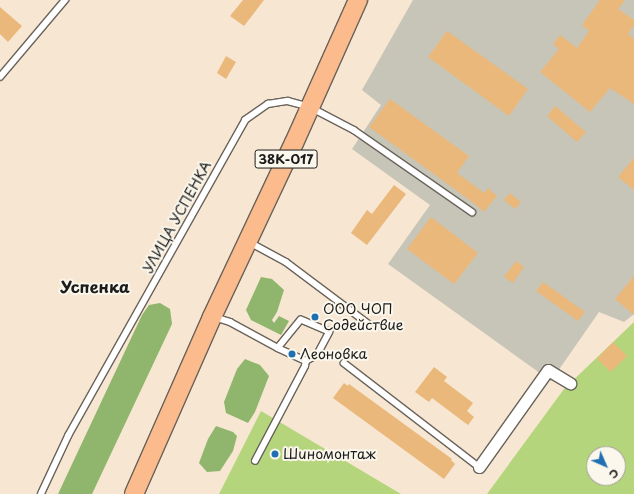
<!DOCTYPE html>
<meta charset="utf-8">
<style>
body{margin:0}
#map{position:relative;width:634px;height:494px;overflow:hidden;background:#f7e6d1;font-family:"Playpen Sans",sans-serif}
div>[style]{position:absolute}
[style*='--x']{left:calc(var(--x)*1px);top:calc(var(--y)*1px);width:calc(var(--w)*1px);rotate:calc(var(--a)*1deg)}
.industrial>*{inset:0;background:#c7c5b8}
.green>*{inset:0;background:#b4d57c}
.forest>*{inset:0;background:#8fb66c}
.building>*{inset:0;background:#eab87a}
.roads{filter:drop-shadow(1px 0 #69635b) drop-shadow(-1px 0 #69635b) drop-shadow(0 1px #69635b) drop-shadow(0 -1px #69635b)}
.lane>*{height:5.5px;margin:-2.75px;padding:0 2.75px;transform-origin:2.75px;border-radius:2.75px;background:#fff}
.street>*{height:11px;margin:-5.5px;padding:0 5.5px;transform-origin:5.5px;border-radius:5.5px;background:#fff}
.primary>*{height:18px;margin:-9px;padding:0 9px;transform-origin:9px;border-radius:9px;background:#fbbb8c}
.dots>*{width:11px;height:11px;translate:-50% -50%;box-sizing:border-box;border:2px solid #fbf7ec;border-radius:50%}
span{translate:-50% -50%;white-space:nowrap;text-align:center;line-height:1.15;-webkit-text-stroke:4px #fbf7ec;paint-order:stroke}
.shield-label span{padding:1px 3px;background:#fbf7ec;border:1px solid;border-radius:3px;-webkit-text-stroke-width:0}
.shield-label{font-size:13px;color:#1c1c1c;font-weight:700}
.street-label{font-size:14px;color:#1c1c1c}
.poi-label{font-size:14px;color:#1c1c1c}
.left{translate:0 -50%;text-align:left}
.quarter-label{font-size:16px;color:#1c1c1c;font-weight:700}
.north{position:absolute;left:586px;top:446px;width:40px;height:40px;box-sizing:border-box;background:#fbf7ec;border:1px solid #a29f99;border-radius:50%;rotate:135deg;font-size:11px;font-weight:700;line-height:16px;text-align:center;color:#1c1c1c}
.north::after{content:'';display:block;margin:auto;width:14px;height:18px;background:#1f6fb2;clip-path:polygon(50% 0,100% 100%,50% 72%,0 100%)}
</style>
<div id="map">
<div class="industrial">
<i style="clip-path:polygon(413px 0,634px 0,634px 314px,624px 322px,599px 312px,551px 381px,388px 264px,430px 205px,352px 149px,381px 105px,362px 90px)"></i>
</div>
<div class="green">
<i style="clip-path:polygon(evenodd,634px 322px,634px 494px,487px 494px,564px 389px,634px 322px,594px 454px,618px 454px,618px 478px,594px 478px,594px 454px)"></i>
<i style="clip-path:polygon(261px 411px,401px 494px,219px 494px)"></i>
</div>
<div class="forest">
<i style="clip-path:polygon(261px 277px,272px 279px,284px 290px,277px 312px,272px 320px,274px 323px,279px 316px,289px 321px,281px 335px,251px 320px,246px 310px)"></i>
<i style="clip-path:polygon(160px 303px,170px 309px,172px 324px,92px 494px,58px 494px,142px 315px,149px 305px)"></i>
<i style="clip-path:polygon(245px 359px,260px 365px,269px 376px,255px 412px,248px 423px,226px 413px,224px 402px,237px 369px)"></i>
<i style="clip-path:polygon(216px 426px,233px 432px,237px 436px,233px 451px,220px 471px,207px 472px,199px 463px,208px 439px)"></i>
</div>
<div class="building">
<i style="clip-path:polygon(243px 0,264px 0,244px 26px,230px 16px)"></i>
<i style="clip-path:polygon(600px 0,625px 0,618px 9px,634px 20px,634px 25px,628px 34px,634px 39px,634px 104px,610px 88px,590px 112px,540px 72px,559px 49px,553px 44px,560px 35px,577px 48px,589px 31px,582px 25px)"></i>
<i style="clip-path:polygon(0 7px,22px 26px,8px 42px,0 34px)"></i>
<i style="clip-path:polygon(447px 31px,528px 89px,509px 116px,428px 57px)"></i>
<i style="clip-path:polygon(226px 56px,236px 62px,226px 79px,217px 73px)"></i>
<i style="clip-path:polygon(390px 99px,469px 156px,457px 173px,484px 193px,488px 188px,497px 196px,484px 212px,475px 204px,369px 127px)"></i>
<i style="clip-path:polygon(555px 106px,586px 132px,577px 142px,547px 116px)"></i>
<i style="clip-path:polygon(634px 158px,634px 190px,618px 177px)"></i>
<i style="clip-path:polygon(394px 185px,406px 194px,367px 245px,351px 233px,367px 210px,372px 214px)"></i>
<i style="clip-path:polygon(510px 193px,521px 202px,515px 209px,504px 200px)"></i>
<i style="clip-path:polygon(431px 217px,478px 253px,454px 284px,407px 249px)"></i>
<i style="clip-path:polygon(516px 261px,524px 267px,513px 283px,504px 277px)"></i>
<i style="clip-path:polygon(634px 276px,634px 315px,615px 299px)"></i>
<i style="clip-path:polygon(543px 282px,585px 312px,578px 321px,536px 291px)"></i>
<i style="clip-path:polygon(613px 342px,627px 356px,611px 372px,597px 359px)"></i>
<i style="clip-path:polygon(434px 367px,447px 377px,444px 381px,473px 403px,467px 411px,474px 417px,468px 425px,432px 398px,429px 402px,415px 392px)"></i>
<i style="clip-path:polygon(344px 383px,348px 386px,349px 384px,452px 459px,451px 460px,455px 464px,444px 479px,333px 398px)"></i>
</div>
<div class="roads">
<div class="lane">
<i style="--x:0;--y:77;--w:101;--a:-49.8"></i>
<i style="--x:249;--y:242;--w:42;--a:28.4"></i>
<i style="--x:286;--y:262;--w:104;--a:36.8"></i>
<i style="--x:214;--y:317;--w:17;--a:17"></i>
<i style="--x:230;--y:322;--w:55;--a:28.4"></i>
<i style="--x:278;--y:348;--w:31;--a:25"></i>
<i style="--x:306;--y:361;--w:13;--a:-29"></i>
<i style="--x:317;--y:355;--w:26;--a:-62"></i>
<i style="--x:329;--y:332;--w:30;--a:-157"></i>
<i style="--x:301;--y:320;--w:36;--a:129"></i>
<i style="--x:344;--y:363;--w:170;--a:37.6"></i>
<i style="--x:255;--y:461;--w:107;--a:-62.2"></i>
<i style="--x:305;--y:366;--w:5;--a:-79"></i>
<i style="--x:41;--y:494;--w:64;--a:-65"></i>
<i style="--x:68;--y:436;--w:362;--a:-60.7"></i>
<i style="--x:245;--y:120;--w:28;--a:-35"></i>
<i style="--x:268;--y:104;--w:20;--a:-9"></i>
<i style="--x:288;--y:101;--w:23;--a:15"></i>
<i style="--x:310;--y:107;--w:50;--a:27.6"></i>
<i style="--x:354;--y:130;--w:144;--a:34.8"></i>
</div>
<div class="street">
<i style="--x:479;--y:467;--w:119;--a:-54.6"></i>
<i style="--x:548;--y:370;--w:26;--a:31"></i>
</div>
<div class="primary">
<i style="--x:134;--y:494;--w:193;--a:-66.2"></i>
<i style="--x:212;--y:317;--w:192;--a:-64.8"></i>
<i style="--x:294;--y:143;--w:157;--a:-65.9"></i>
</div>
</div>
<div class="dots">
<i style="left:315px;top:317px;background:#1f6fb2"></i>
<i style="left:292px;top:354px;background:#1f6fb2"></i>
<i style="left:275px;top:454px;background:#1f6fb2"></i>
</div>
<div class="shield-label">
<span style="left:286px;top:159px">38К-017</span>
</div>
<div class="street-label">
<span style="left:177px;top:217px;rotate:-61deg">УЛИЦА УСПЕНКА</span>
</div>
<div class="poi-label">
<span class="left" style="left:323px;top:317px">ООО ЧОП<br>Содействие</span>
<span class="left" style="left:300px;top:354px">Леоновка</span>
<span class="left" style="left:283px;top:454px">Шиномонтаж</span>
</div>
<div class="quarter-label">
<span style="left:95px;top:286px">Успенка</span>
</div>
<div class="north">С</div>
</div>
